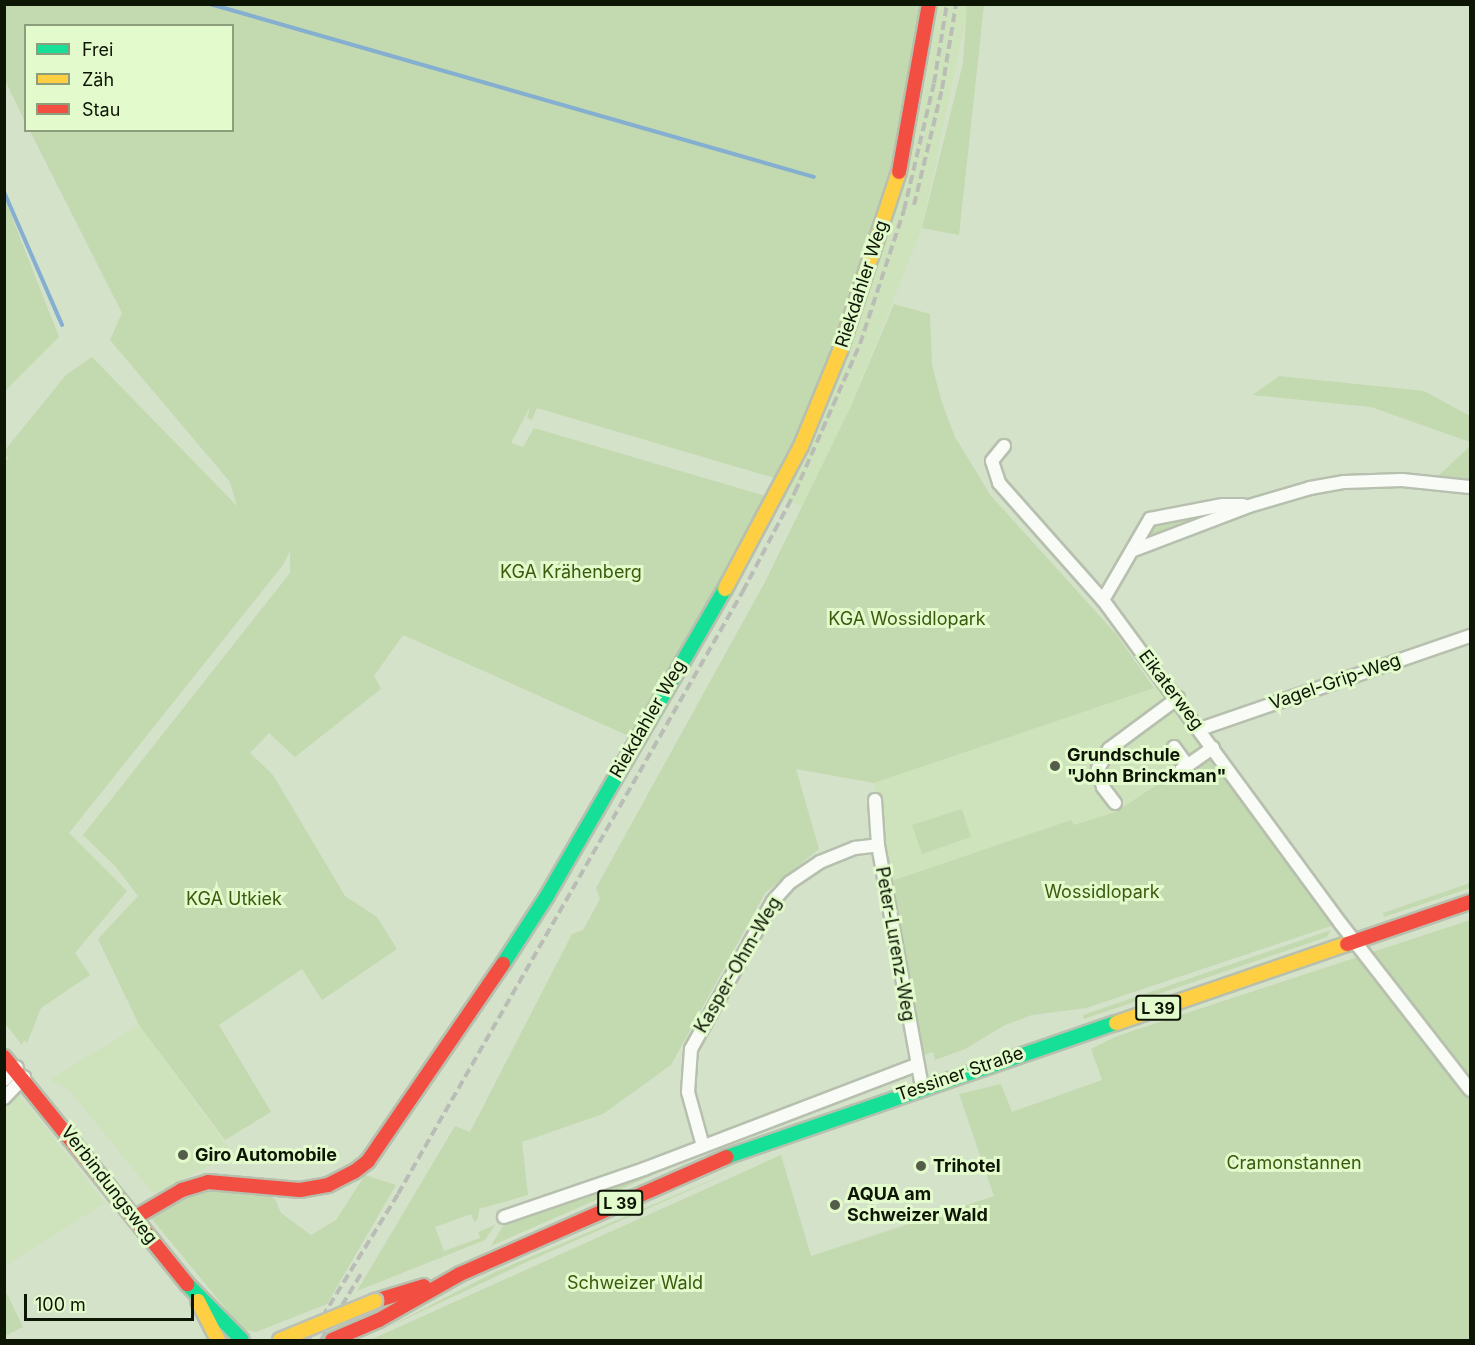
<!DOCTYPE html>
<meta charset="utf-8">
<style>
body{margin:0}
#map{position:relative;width:1475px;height:1345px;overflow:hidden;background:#d5e2ca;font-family:Inter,sans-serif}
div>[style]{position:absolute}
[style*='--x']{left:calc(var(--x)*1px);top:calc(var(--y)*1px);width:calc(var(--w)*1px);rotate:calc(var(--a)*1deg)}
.built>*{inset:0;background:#cee3bc}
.green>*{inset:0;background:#c3d9af}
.stream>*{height:4px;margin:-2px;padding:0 2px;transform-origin:2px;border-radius:2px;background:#84afd0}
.roads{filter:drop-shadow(2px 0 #b7c0ae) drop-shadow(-2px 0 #b7c0ae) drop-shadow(0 2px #b7c0ae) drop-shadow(0 -2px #b7c0ae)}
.street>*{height:12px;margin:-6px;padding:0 6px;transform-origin:6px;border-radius:6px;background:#f9fbf7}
.fast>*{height:14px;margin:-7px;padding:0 7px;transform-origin:7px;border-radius:7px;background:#16e098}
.slow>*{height:14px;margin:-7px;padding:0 7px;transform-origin:7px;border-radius:7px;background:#ffcf43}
.jam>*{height:14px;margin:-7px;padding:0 7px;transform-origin:7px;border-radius:7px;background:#f24e42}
.rail>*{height:4px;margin-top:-2px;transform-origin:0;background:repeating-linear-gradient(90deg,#b9bdb6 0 9px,transparent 0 13.5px)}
.bridges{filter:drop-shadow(2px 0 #bbc1b5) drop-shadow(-2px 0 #bbc1b5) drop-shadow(0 2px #bbc1b5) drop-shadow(0 -2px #bbc1b5)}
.slow-bridge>*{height:14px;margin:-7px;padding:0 7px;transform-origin:7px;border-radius:7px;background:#ffcf43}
.dots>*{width:16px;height:16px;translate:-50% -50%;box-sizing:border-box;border:3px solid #e2facc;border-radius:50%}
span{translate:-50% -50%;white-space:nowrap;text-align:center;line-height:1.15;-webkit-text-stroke:6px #e2facc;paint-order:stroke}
.shield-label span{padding:2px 4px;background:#e2facc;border:2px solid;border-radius:4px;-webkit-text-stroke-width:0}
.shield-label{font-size:16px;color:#0d1505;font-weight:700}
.street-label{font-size:18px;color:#0d1505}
.park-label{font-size:18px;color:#3b5a0c}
.poi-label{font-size:18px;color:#0d1505;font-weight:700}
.left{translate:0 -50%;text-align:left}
.frame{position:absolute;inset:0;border:6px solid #0d1505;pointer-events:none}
.legend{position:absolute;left:24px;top:24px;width:210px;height:108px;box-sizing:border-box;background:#e2facc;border:2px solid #8d9e7c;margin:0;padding:8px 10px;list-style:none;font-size:18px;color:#0d1505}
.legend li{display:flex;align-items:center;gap:12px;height:30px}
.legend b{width:30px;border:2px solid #8d9e7c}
.scale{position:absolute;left:24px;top:1294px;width:170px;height:27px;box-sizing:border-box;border:3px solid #0d1505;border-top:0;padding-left:8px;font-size:18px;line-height:21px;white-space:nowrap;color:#0d1505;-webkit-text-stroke:4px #e2facc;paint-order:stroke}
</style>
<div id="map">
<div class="built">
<i style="clip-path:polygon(938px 5px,969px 5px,922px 228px,851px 406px,802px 506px,781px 500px,831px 395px,870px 290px,921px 107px)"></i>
<i style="clip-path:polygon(1164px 679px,1210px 749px,1116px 812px,1073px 826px,1071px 820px,885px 884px,874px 783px,1154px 688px)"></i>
<i style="clip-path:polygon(139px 1025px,233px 1154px,160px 1191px,152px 1192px,68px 1089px,49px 1080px)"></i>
<i style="clip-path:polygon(4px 1075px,105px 1203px,5px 1266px,4px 1266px)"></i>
</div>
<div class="green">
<i style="clip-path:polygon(5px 5px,923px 5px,897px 145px,879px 207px,840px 334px,778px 479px,537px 408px,532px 420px,527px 418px,531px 405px,511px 443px,523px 447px,534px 428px,769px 497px,631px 737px,403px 635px,374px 676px,381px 689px,295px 757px,269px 733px,250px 753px,273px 775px,345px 896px,377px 917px,397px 949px,322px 1000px,302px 969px,219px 1025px,271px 1112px,225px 1140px,139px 1025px,98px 939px,138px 896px,116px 867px,83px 835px,290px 573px,290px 551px,283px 565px,69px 833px,127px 891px,75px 953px,90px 975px,41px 1008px,27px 1043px,24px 1040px,22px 1045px,4px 1022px,4px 463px,8px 459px,5px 450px,66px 375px,92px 357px,237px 506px,230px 482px,110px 340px,122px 313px,30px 131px,232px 130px,232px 26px,26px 26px,25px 122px,5px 80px)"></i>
<i style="clip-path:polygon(967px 5px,984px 5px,959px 235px,922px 228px,963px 63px)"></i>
<i style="clip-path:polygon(5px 199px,59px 337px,5px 391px)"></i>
<i style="clip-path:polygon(894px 304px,930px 314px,932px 365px,942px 403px,955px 437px,991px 496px,1116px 634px,1154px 688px,874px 783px,796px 769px,819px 849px,765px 893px,671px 1065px,603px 1114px,522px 1142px,528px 1195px,479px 1209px,478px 1219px,474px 1222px,471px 1214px,435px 1227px,444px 1251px,480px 1238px,478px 1232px,495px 1225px,485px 1240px,357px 1291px,455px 1126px,470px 1132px,572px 934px,583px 930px,600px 899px,596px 888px,765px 582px,851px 406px)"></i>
<i style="clip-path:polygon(1279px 376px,1424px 391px,1470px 416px,1470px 442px,1371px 407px,1253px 395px)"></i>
<i style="clip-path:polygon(1470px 446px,1470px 487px,1436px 478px)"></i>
<i style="clip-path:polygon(1222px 513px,1145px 540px,1158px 521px)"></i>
<i style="clip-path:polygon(1210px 749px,1332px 920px,1331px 926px,1086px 1008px,1032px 1015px,1005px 1025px,965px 1049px,935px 1060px,933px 1052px,916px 1057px,889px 882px,1071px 820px,1074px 825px,1116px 812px)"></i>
<i style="clip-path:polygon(962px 809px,971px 837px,922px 854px,912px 825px)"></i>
<i style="clip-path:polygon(1470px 883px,1470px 888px,1384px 917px,1383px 913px)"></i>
<i style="clip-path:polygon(1470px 920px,1470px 1340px,370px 1340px,781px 1155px,811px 1256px,994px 1196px,959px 1094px,1001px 1084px,1012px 1112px,1102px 1080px,1091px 1049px,1117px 1036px)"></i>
<i style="clip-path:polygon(1331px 930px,1327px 937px,1084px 1019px,1083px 1015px)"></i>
<i style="clip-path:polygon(908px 1071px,905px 1078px,701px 1154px,491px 1246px,505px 1222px)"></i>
<i style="clip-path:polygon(742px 1167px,529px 1261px,382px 1330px,497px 1271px)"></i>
<i style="clip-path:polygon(365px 1175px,396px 1185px,327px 1304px,256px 1332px,245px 1330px,234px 1319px,148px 1214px,204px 1187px,267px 1193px,275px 1199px,281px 1213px,311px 1235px,336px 1220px)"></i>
<i style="clip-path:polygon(5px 1290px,23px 1327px,5px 1336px,4px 1336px)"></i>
</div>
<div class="stream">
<i style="--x:210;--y:4;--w:628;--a:15.98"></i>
<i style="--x:4;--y:192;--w:145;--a:66.4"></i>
</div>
<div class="roads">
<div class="street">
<i style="--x:1004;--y:446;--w:19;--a:129"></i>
<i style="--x:992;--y:461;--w:23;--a:72"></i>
<i style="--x:999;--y:483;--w:157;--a:48.4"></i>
<i style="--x:1103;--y:600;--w:402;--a:53.7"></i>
<i style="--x:1341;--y:924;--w:210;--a:52.1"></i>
<i style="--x:1134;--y:550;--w:123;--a:-20.9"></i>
<i style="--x:1249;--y:506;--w:64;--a:-16.4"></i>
<i style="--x:1310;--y:488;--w:35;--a:-10"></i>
<i style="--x:1344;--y:482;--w:58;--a:-2"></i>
<i style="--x:1402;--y:480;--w:68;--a:5.9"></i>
<i style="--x:1103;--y:600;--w:94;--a:-59.9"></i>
<i style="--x:1150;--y:519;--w:74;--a:-10.9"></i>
<i style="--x:1223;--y:505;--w:20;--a:0"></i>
<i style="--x:1200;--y:729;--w:286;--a:-19"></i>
<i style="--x:1174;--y:747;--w:22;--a:54"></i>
<i style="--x:1181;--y:770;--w:39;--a:-35"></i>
<i style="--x:875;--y:800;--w:45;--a:86.2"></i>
<i style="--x:878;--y:845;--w:246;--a:79.7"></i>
<i style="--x:1115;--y:803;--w:20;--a:-127"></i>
<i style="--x:1103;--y:787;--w:19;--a:-106"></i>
<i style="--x:1098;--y:769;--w:23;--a:-61"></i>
<i style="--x:1109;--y:749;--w:86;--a:-36.5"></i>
<i style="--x:4;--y:1080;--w:18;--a:-45"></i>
<i style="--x:4;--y:1098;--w:29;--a:-46"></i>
<i style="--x:703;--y:1146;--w:56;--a:-105.5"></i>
<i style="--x:688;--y:1092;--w:43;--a:-86"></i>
<i style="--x:691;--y:1049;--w:169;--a:-61"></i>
<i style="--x:773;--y:901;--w:24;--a:-48"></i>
<i style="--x:789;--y:883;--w:37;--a:-34"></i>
<i style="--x:820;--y:862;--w:38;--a:-22"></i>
<i style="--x:855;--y:848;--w:23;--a:-7"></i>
<i style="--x:504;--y:1217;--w:148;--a:-18.9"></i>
<i style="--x:644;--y:1169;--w:291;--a:-20.9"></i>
</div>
<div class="fast">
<i style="--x:503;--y:964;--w:81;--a:-57.1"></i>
<i style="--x:547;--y:896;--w:355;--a:-59.9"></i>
<i style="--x:726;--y:1157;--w:412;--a:-19"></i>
<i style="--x:187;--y:1284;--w:78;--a:45.5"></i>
</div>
<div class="slow">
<i style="--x:725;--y:589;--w:162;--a:-62"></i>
<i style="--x:801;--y:446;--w:103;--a:-67.7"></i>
<i style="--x:840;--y:351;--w:188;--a:-71.8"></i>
<i style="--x:1116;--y:1023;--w:244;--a:-18.9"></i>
<i style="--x:198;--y:1301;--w:44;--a:62.9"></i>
</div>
<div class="jam">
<i style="--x:899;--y:172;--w:171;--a:-79.9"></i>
<i style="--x:1347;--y:944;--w:130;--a:-18.9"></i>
<i style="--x:4;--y:1057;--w:292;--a:51.1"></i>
<i style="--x:134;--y:1218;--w:56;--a:-30.3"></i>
<i style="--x:182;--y:1190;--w:27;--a:-17"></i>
<i style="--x:208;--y:1182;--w:92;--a:5"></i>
<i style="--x:300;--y:1190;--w:28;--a:-10"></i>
<i style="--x:328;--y:1185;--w:29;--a:-27"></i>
<i style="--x:354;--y:1172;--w:18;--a:-38"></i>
<i style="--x:368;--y:1161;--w:239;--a:-55.6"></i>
<i style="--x:375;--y:1301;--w:51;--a:-17"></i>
<i style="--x:332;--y:1340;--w:51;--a:-23.1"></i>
<i style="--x:379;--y:1320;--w:93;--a:-29.6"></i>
<i style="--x:460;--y:1274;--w:291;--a:-23.7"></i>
</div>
</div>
<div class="rail">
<i style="--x:914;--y:205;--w:119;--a:-76.4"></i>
<i style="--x:942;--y:89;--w:86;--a:-80.6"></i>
<i style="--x:308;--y:1340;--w:172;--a:-58.3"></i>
<i style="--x:398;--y:1194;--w:695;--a:-60.22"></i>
<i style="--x:743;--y:591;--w:112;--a:-62.3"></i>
<i style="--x:795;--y:492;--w:162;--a:-66.3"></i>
<i style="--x:860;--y:344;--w:141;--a:-71.8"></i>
<i style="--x:904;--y:210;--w:130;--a:-76.7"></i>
<i style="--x:934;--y:83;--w:80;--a:-80.7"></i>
<i style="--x:321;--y:1340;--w:77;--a:-58.8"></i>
</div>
<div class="bridges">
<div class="slow-bridge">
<i style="--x:280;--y:1340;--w:103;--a:-22.3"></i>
</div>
</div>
<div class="dots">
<i style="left:1055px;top:766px;background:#535d4a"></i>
<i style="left:183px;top:1155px;background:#535d4a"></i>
<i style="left:921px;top:1166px;background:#535d4a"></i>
<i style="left:835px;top:1205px;background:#535d4a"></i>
</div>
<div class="shield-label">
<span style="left:1158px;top:1008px">L 39</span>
<span style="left:620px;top:1203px">L 39</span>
</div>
<div class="street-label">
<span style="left:862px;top:284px;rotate:-72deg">Riekdahler Weg</span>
<span style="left:1335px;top:682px;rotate:-19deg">Vagel-Grip-Weg</span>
<span style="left:1171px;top:690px;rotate:53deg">Eikaterweg</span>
<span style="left:648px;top:719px;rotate:-60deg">Riekdahler Weg</span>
<span style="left:895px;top:944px;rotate:80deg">Peter-Lurenz-Weg</span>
<span style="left:738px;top:965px;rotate:-60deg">Kasper-Ohm-Weg</span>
<span style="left:960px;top:1074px;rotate:-19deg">Tessiner Straße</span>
<span style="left:109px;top:1185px;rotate:52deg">Verbindungsweg</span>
</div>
<div class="park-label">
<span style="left:571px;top:572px">KGA Krähenberg</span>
<span style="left:907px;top:619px">KGA Wossidlopark</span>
<span style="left:1102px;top:892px">Wossidlopark</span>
<span style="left:234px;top:899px">KGA Utkiek</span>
<span style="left:1294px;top:1163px">Cramonstannen</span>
<span style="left:635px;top:1283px">Schweizer Wald</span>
</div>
<div class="poi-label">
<span class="left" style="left:1067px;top:766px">Grundschule<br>"John Brinckman"</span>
<span class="left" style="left:195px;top:1155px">Giro Automobile</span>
<span class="left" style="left:933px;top:1166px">Trihotel</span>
<span class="left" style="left:847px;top:1205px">AQUA am<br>Schweizer Wald</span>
</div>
<div class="frame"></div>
<ul class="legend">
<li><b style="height:8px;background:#16e098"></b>Frei</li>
<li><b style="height:8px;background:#ffcf43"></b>Zäh</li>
<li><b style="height:8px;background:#f24e42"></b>Stau</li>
</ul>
<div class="scale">100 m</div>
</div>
